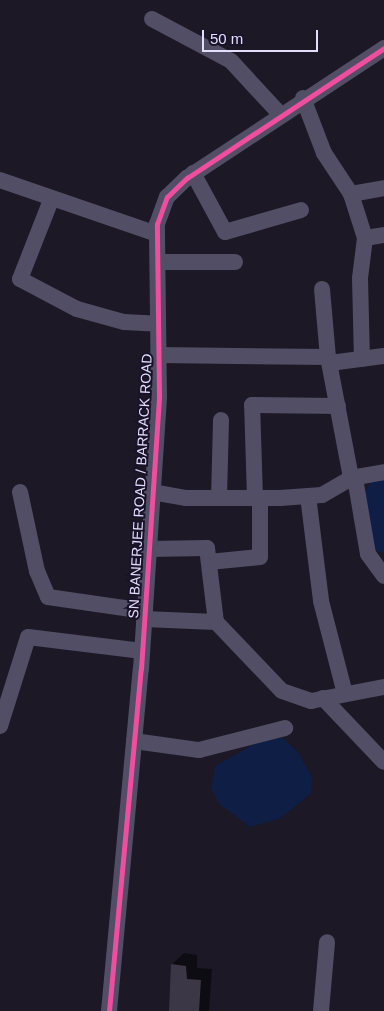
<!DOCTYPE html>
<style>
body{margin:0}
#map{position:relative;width:384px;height:1011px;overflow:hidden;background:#1c1825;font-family:Helvetica,sans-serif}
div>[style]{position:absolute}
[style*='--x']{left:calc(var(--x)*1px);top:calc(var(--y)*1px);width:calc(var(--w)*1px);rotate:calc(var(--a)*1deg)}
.water>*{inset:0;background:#0f1e45}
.shadow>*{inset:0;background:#0007}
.building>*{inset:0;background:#3b3746}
.minor>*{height:16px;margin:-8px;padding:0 8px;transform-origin:8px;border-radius:8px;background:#514e65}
.cycleway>*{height:5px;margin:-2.5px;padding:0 2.5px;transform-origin:2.5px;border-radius:2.5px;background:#ef4d9e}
span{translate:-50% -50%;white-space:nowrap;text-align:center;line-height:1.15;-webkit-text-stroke:4px #19132a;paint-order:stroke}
.street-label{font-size:14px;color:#e4defd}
.scale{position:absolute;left:202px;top:30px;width:116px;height:22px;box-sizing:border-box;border:2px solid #e4defd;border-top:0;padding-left:6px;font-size:15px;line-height:18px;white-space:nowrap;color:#e4defd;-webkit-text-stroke:4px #19132a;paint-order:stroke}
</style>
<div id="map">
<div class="water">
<i style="clip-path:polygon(384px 477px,384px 553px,371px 549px,362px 496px,374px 478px)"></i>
<i style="clip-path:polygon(265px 738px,283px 738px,297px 751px,312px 777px,311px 793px,281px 818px,250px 827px,219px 804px,211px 788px,215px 766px)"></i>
</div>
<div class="shadow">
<i style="clip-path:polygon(184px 953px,197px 955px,197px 968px,212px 969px,209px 1011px,170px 1011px,172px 964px)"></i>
</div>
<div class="building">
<i style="clip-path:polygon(171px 964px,186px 966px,187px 979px,201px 980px,199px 1011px,169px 1011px)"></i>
</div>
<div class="minor">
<i style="--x:152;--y:19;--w:89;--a:28"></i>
<i style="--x:231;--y:61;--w:71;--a:47.3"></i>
<i style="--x:303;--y:98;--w:59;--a:69.1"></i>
<i style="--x:324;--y:153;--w:49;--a:56.6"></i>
<i style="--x:351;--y:194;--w:46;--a:72.3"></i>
<i style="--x:365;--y:238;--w:40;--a:97.1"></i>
<i style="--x:360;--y:278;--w:81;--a:88.6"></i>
<i style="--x:193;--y:173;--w:67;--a:61.5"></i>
<i style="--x:225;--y:232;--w:79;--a:-16.1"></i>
<i style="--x:0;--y:180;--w:166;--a:19"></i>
<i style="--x:351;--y:194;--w:34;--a:-10"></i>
<i style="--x:51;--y:200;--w:85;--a:111.4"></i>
<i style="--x:20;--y:279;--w:64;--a:27.8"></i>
<i style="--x:77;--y:309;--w:49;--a:15.5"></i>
<i style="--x:124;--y:322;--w:34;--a:3"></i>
<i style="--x:365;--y:238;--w:19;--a:-9"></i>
<i style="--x:158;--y:262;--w:77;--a:0"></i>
<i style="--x:322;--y:289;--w:68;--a:85"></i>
<i style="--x:158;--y:355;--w:170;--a:0.7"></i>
<i style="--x:328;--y:357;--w:123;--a:79.2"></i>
<i style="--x:351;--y:478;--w:34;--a:-10"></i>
<i style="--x:330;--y:363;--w:54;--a:-7.4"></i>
<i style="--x:355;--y:478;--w:77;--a:80.3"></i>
<i style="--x:368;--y:554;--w:27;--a:54"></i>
<i style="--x:20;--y:492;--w:81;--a:77.9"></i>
<i style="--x:37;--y:571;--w:28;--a:67"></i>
<i style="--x:48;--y:597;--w:98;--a:8.2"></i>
<i style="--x:152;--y:492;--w:35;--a:10"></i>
<i style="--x:186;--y:498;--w:94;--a:0"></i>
<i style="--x:280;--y:498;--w:42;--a:-4.1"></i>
<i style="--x:322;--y:495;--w:34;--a:-30"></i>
<i style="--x:308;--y:496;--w:106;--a:82.9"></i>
<i style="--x:321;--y:601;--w:96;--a:75.5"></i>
<i style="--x:219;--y:498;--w:78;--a:-88.5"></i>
<i style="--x:255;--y:498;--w:93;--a:-91.8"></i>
<i style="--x:252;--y:405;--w:86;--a:0.7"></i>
<i style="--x:149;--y:549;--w:58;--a:-1"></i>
<i style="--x:207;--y:548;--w:75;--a:83.1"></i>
<i style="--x:209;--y:562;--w:51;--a:-5.6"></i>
<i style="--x:260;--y:557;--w:59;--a:-90"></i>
<i style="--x:144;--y:619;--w:72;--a:2.4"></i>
<i style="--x:216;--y:622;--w:95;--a:46.3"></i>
<i style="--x:282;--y:691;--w:31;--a:19"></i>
<i style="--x:311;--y:701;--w:74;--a:-10.9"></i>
<i style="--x:323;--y:698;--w:88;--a:46.4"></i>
<i style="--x:0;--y:726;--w:93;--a:-72.5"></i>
<i style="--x:28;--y:637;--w:115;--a:7"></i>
<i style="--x:134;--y:741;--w:66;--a:7.9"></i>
<i style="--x:199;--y:750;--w:89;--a:-14.3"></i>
<i style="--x:109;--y:1011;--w:343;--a:-84.7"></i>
<i style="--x:141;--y:669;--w:273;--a:-86.2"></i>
<i style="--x:159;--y:397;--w:173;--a:-90.7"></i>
<i style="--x:157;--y:224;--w:29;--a:-70"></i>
<i style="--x:167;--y:197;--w:28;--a:-44"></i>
<i style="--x:187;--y:178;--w:236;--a:-33.4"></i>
<i style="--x:321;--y:1011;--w:69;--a:-85"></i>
</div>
<div class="cycleway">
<i style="--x:109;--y:1011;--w:343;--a:-84.7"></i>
<i style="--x:141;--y:669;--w:273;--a:-86.2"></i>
<i style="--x:159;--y:397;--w:173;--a:-90.7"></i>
<i style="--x:157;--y:224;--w:29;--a:-70"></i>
<i style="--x:167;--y:197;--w:28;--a:-44"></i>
<i style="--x:187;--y:178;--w:236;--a:-33.4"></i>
</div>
<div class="street-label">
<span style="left:140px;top:486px;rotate:-87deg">SN BANERJEE ROAD / BARRACK ROAD</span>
</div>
<div class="scale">50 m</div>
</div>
